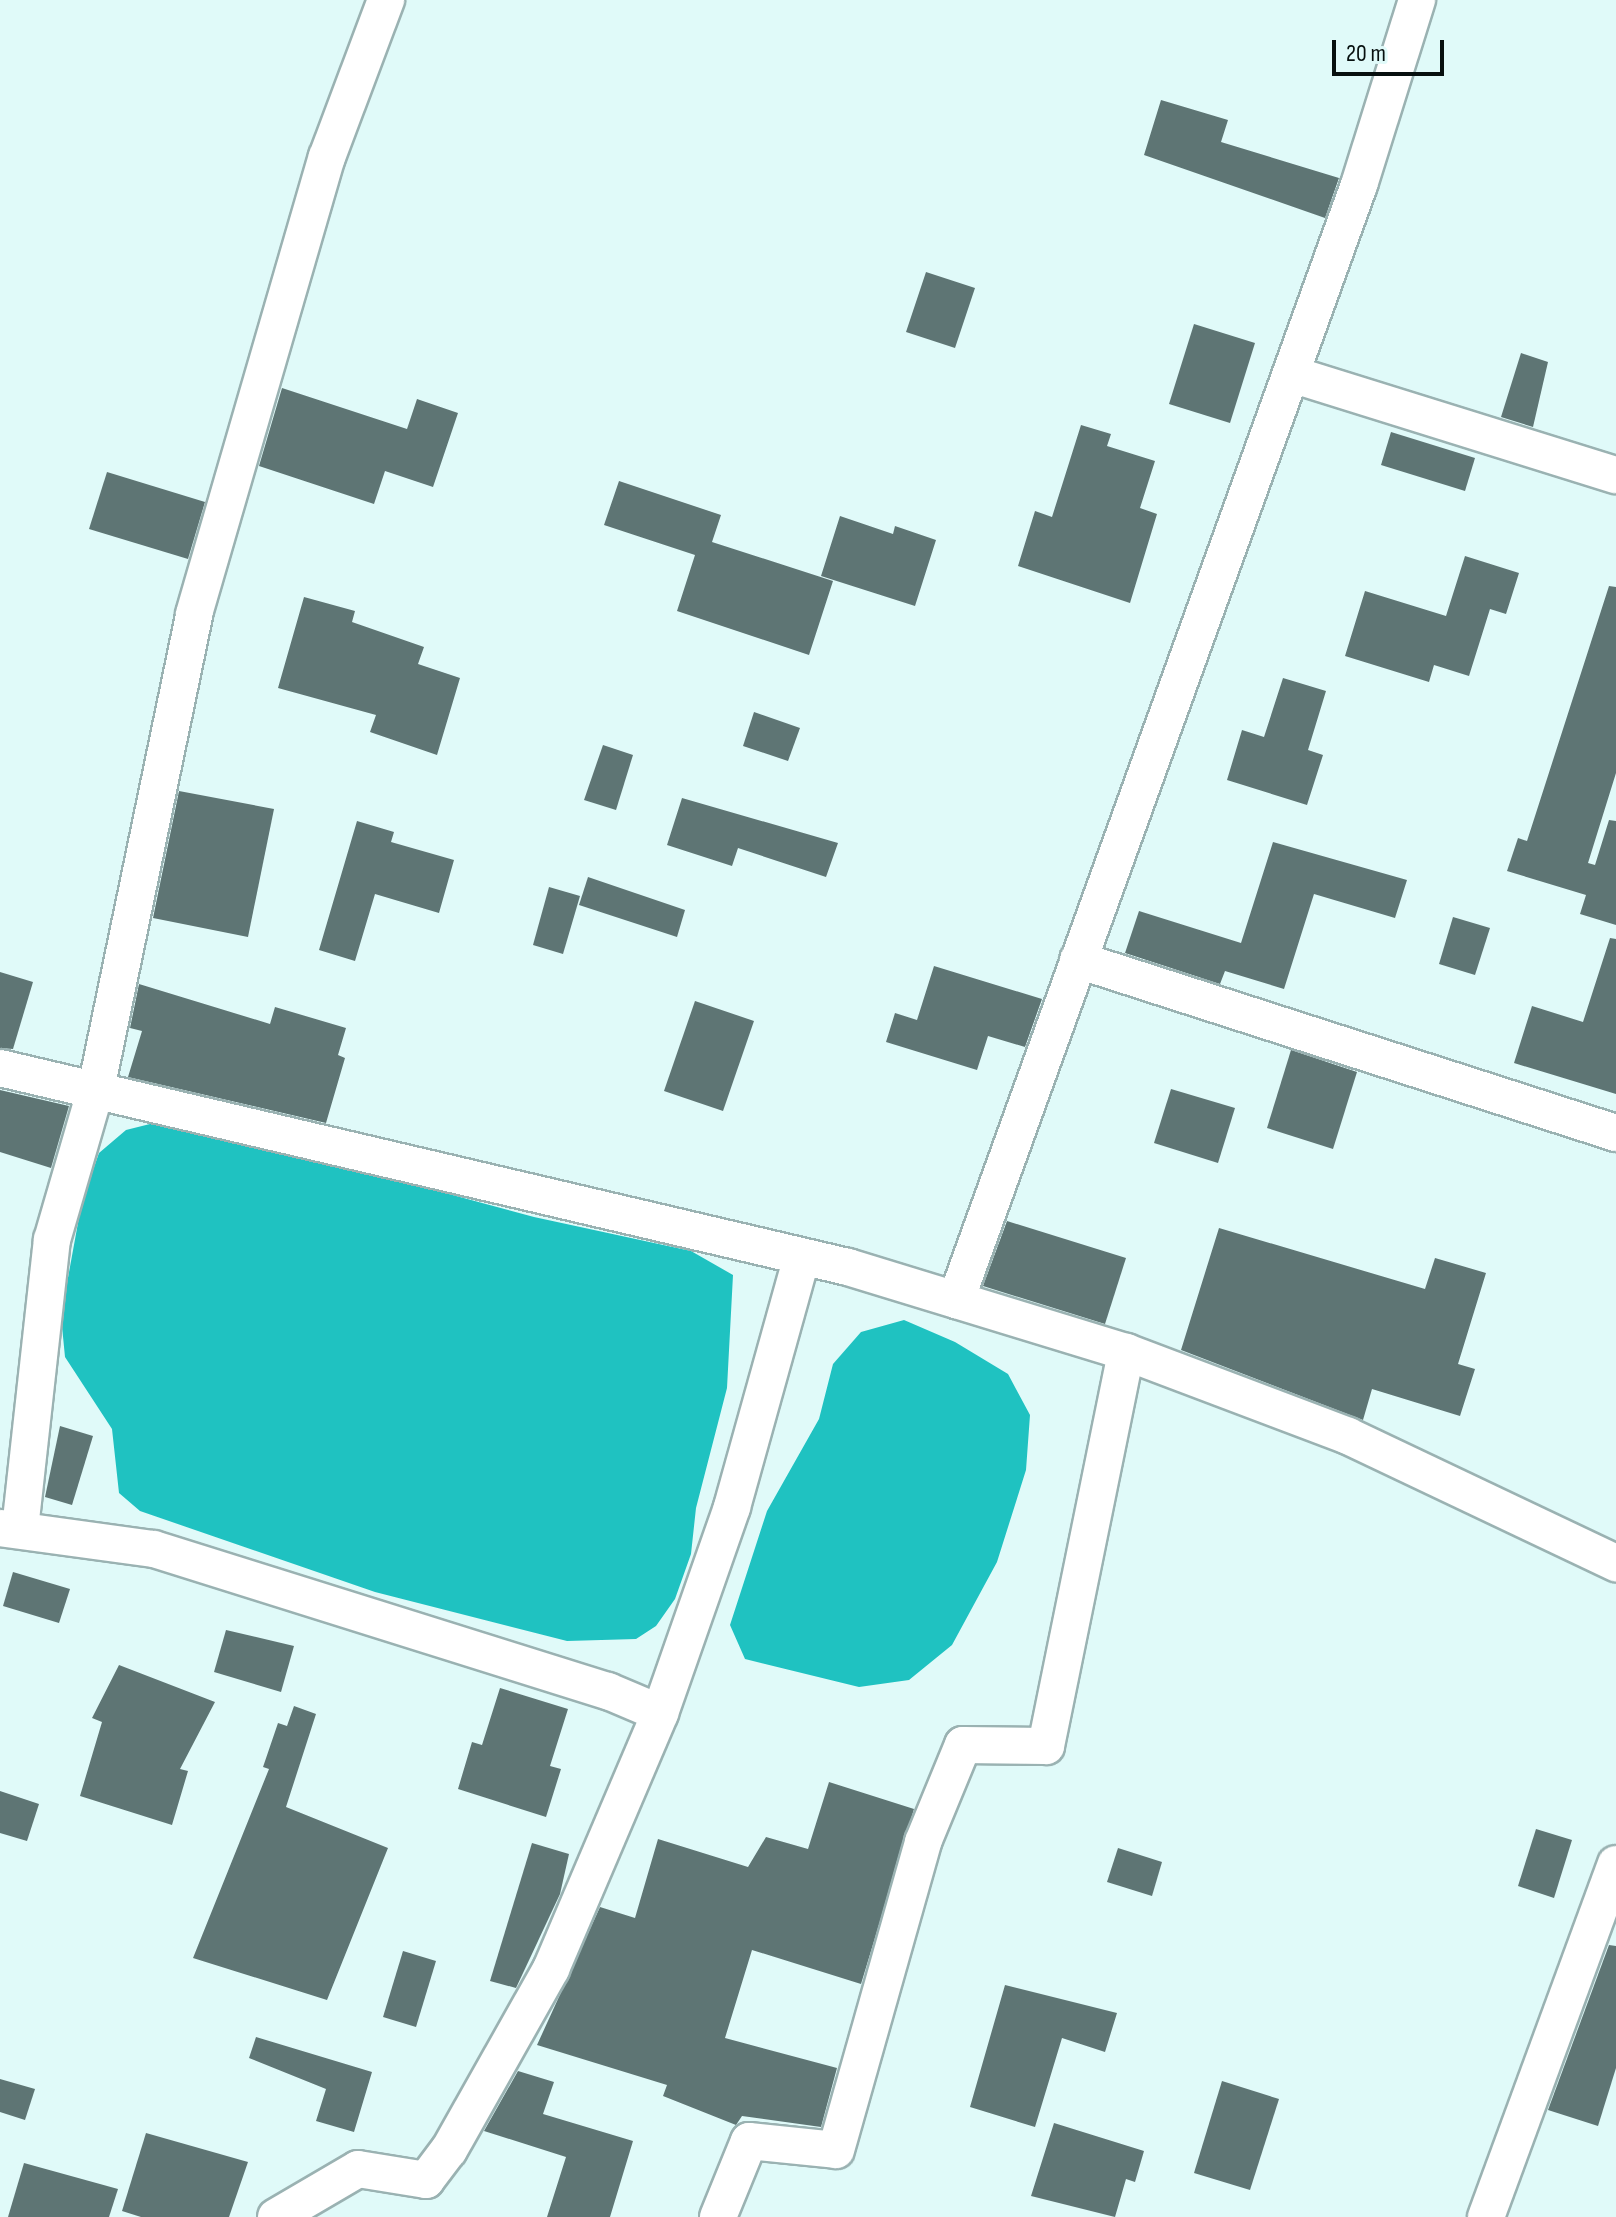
<!DOCTYPE html>
<style>
body{margin:0}
#map{position:relative;width:1616px;height:2217px;overflow:hidden;background:#e0faf9;font-family:"Sofia Sans Condensed",sans-serif}
div>[style]{position:absolute}
[style*='--x']{left:calc(var(--x)*1px);top:calc(var(--y)*1px);width:calc(var(--w)*1px);rotate:calc(var(--a)*1deg)}
.water>*{inset:0;background:#1fc2c1}
.building>*{inset:0;background:#5e7574}
.roads{filter:drop-shadow(2px 0 #9ab2b2) drop-shadow(-2px 0 #9ab2b2) drop-shadow(0 2px #9ab2b2) drop-shadow(0 -2px #9ab2b2)}
.minor>*{height:36px;margin:-18px;padding:0 18px;transform-origin:18px;border-radius:18px;background:#fff}
span{translate:-50% -50%;white-space:nowrap;text-align:center;line-height:1.15;-webkit-text-stroke:8px #e0faf9;paint-order:stroke}
.scale{position:absolute;left:1332px;top:40px;width:112px;height:36px;box-sizing:border-box;border:4px solid #07100f;border-top:0;padding-left:10px;font-size:24px;line-height:28px;white-space:nowrap;color:#07100f;-webkit-text-stroke:6px #e0faf9;paint-order:stroke}
</style>
<div id="map">
<div class="water">
<i style="clip-path:polygon(170px 1119px,534px 1217px,691px 1251px,733px 1275px,727px 1388px,696px 1508px,691px 1554px,675px 1599px,656px 1626px,636px 1639px,567px 1641px,375px 1592px,140px 1511px,119px 1493px,112px 1429px,65px 1357px,61px 1316px,82px 1201px,99px 1153px,126px 1130px)"></i>
<i style="clip-path:polygon(904px 1320px,955px 1342px,1008px 1374px,1030px 1415px,1026px 1470px,997px 1562px,952px 1645px,909px 1680px,859px 1687px,745px 1659px,730px 1625px,767px 1511px,819px 1419px,833px 1364px,861px 1332px)"></i>
</div>
<div class="building">
<i style="clip-path:polygon(1161px 100px,1228px 120px,1221px 142px,1339px 178px,1325px 218px,1144px 155px)"></i>
<i style="clip-path:polygon(926px 272px,975px 288px,955px 348px,906px 332px)"></i>
<i style="clip-path:polygon(1194px 324px,1255px 343px,1230px 423px,1169px 404px)"></i>
<i style="clip-path:polygon(1521px 353px,1548px 362px,1533px 427px,1501px 417px)"></i>
<i style="clip-path:polygon(282px 388px,407px 429px,417px 399px,458px 413px,433px 487px,385px 471px,374px 504px,259px 466px)"></i>
<i style="clip-path:polygon(1081px 425px,1111px 434px,1107px 446px,1155px 461px,1140px 508px,1157px 514px,1130px 603px,1018px 566px,1035px 511px,1052px 517px)"></i>
<i style="clip-path:polygon(1391px 432px,1475px 458px,1465px 491px,1381px 465px)"></i>
<i style="clip-path:polygon(107px 472px,205px 502px,188px 559px,89px 529px)"></i>
<i style="clip-path:polygon(619px 481px,721px 515px,712px 542px,833px 581px,809px 655px,677px 611px,695px 555px,604px 525px)"></i>
<i style="clip-path:polygon(840px 516px,893px 534px,895px 526px,936px 540px,915px 606px,821px 576px)"></i>
<i style="clip-path:polygon(1465px 556px,1519px 573px,1506px 614px,1490px 609px,1469px 676px,1434px 665px,1429px 682px,1345px 656px,1365px 591px,1446px 616px)"></i>
<i style="clip-path:polygon(1609px 586px,1616px 587px,1616px 773px,1588px 863px,1595px 865px,1609px 820px,1616px 821px,1616px 925px,1580px 914px,1586px 895px,1507px 871px,1518px 838px,1527px 841px)"></i>
<i style="clip-path:polygon(304px 597px,355px 611px,352px 622px,424px 647px,418px 664px,460px 678px,437px 755px,370px 732px,376px 715px,278px 688px)"></i>
<i style="clip-path:polygon(1283px 678px,1326px 691px,1308px 750px,1323px 755px,1307px 805px,1227px 780px,1242px 730px,1264px 737px)"></i>
<i style="clip-path:polygon(754px 712px,800px 728px,788px 761px,743px 746px)"></i>
<i style="clip-path:polygon(603px 745px,633px 755px,616px 810px,584px 800px)"></i>
<i style="clip-path:polygon(179px 791px,274px 809px,248px 937px,153px 918px)"></i>
<i style="clip-path:polygon(682px 798px,838px 843px,826px 877px,738px 848px,732px 866px,667px 845px)"></i>
<i style="clip-path:polygon(357px 821px,394px 832px,391px 842px,454px 860px,439px 913px,375px 894px,355px 961px,319px 950px)"></i>
<i style="clip-path:polygon(1273px 842px,1407px 880px,1395px 918px,1314px 894px,1284px 989px,1225px 971px,1220px 984px,1125px 953px,1139px 911px,1241px 943px)"></i>
<i style="clip-path:polygon(588px 877px,685px 910px,677px 937px,579px 905px)"></i>
<i style="clip-path:polygon(549px 887px,580px 896px,563px 954px,533px 945px)"></i>
<i style="clip-path:polygon(1453px 917px,1490px 928px,1475px 975px,1439px 964px)"></i>
<i style="clip-path:polygon(1610px 938px,1616px 939px,1616px 1094px,1514px 1063px,1532px 1006px,1583px 1022px)"></i>
<i style="clip-path:polygon(934px 966px,1042px 999px,1025px 1047px,988px 1036px,977px 1070px,886px 1042px,895px 1013px,917px 1020px)"></i>
<i style="clip-path:polygon(0 972px,33px 982px,13px 1049px,0 1048px)"></i>
<i style="clip-path:polygon(139px 984px,270px 1024px,275px 1007px,346px 1028px,338px 1055px,345px 1058px,326px 1123px,128px 1077px,142px 1031px,130px 1028px)"></i>
<i style="clip-path:polygon(695px 1001px,754px 1021px,723px 1111px,664px 1091px)"></i>
<i style="clip-path:polygon(1291px 1050px,1357px 1072px,1333px 1149px,1267px 1128px)"></i>
<i style="clip-path:polygon(1171px 1089px,1235px 1108px,1218px 1163px,1154px 1143px)"></i>
<i style="clip-path:polygon(0 1090px,69px 1106px,51px 1168px,0 1152px)"></i>
<i style="clip-path:polygon(1007px 1221px,1126px 1258px,1105px 1324px,983px 1286px)"></i>
<i style="clip-path:polygon(1219px 1228px,1425px 1289px,1435px 1258px,1486px 1273px,1458px 1364px,1475px 1369px,1460px 1416px,1372px 1389px,1363px 1420px,1181px 1350px)"></i>
<i style="clip-path:polygon(60px 1426px,93px 1436px,72px 1505px,45px 1497px)"></i>
<i style="clip-path:polygon(13px 1572px,70px 1589px,59px 1623px,3px 1606px)"></i>
<i style="clip-path:polygon(226px 1630px,294px 1646px,281px 1692px,214px 1672px)"></i>
<i style="clip-path:polygon(119px 1665px,215px 1702px,180px 1769px,188px 1771px,172px 1825px,80px 1796px,102px 1722px,92px 1718px)"></i>
<i style="clip-path:polygon(500px 1688px,568px 1709px,550px 1766px,561px 1769px,546px 1817px,458px 1789px,472px 1742px,482px 1745px)"></i>
<i style="clip-path:polygon(294px 1706px,316px 1714px,286px 1807px,388px 1848px,327px 2000px,193px 1958px,269px 1769px,263px 1767px,278px 1723px,287px 1726px)"></i>
<i style="clip-path:polygon(829px 1782px,914px 1809px,861px 1984px,752px 1950px,725px 2038px,837px 2068px,821px 2127px,742px 2116px,736px 2125px,663px 2096px,667px 2085px,537px 2045px,600px 1907px,635px 1918px,658px 1839px,748px 1867px,766px 1837px,808px 1849px)"></i>
<i style="clip-path:polygon(0 1791px,39px 1804px,27px 1841px,0 1833px)"></i>
<i style="clip-path:polygon(1536px 1829px,1572px 1840px,1554px 1898px,1518px 1886px)"></i>
<i style="clip-path:polygon(532px 1843px,569px 1854px,560px 1894px,516px 1988px,490px 1981px)"></i>
<i style="clip-path:polygon(1118px 1848px,1162px 1862px,1152px 1896px,1107px 1882px)"></i>
<i style="clip-path:polygon(1609px 1945px,1616px 1946px,1616px 2068px,1598px 2126px,1548px 2110px)"></i>
<i style="clip-path:polygon(403px 1951px,436px 1961px,416px 2027px,383px 2017px)"></i>
<i style="clip-path:polygon(1005px 1985px,1117px 2013px,1105px 2052px,1062px 2038px,1035px 2127px,970px 2107px)"></i>
<i style="clip-path:polygon(256px 2037px,372px 2072px,354px 2132px,316px 2121px,326px 2089px,249px 2058px)"></i>
<i style="clip-path:polygon(518px 2071px,554px 2082px,543px 2114px,633px 2141px,610px 2217px,547px 2217px,566px 2157px,484px 2131px)"></i>
<i style="clip-path:polygon(0 2079px,35px 2089px,25px 2120px,0 2112px)"></i>
<i style="clip-path:polygon(1222px 2081px,1279px 2099px,1250px 2190px,1194px 2173px)"></i>
<i style="clip-path:polygon(1054px 2123px,1144px 2151px,1135px 2182px,1126px 2179px,1115px 2217px,1031px 2196px)"></i>
<i style="clip-path:polygon(146px 2133px,248px 2162px,229px 2217px,141px 2217px,122px 2211px)"></i>
<i style="clip-path:polygon(24px 2163px,118px 2189px,109px 2217px,8px 2217px)"></i>
</div>
<div class="roads">
<div class="minor">
<i style="--x:1291;--y:374;--w:340;--a:17.3"></i>
<i style="--x:1078;--y:960;--w:565;--a:17.83"></i>
<i style="--x:0;--y:1068;--w:871;--a:13.21"></i>
<i style="--x:848;--y:1267;--w:291;--a:17"></i>
<i style="--x:1126;--y:1352;--w:237;--a:20.7"></i>
<i style="--x:1348;--y:1436;--w:297;--a:25.4"></i>
<i style="--x:956;--y:1300;--w:1186;--a:-70.13"></i>
<i style="--x:1359;--y:185;--w:194;--a:-72.6"></i>
<i style="--x:0;--y:1528;--w:155;--a:7.8"></i>
<i style="--x:154;--y:1549;--w:476;--a:17.4"></i>
<i style="--x:608;--y:1691;--w:56;--a:22.9"></i>
<i style="--x:20;--y:1529;--w:291;--a:-83.7"></i>
<i style="--x:52;--y:1240;--w:157;--a:-73.8"></i>
<i style="--x:96;--y:1089;--w:485;--a:-78.3"></i>
<i style="--x:194;--y:614;--w:476;--a:-73.8"></i>
<i style="--x:327;--y:157;--w:168;--a:-69.4"></i>
<i style="--x:276;--y:2217;--w:95;--a:-30.3"></i>
<i style="--x:358;--y:2169;--w:69;--a:9.2"></i>
<i style="--x:426;--y:2180;--w:38;--a:-53"></i>
<i style="--x:449;--y:2150;--w:208;--a:-60.6"></i>
<i style="--x:551;--y:1969;--w:278;--a:-66.9"></i>
<i style="--x:660;--y:1713;--w:218;--a:-70.7"></i>
<i style="--x:732;--y:1507;--w:260;--a:-74.4"></i>
<i style="--x:718;--y:2217;--w:82;--a:-67.8"></i>
<i style="--x:749;--y:2141;--w:87;--a:5.9"></i>
<i style="--x:836;--y:2150;--w:320;--a:-74.2"></i>
<i style="--x:923;--y:1842;--w:105;--a:-67.6"></i>
<i style="--x:963;--y:1745;--w:83;--a:0.7"></i>
<i style="--x:1046;--y:1746;--w:402;--a:-78.5"></i>
<i style="--x:1486;--y:2217;--w:376;--a:-69.8"></i>
</div>
</div>
<div class="scale">20 m</div>
</div>
